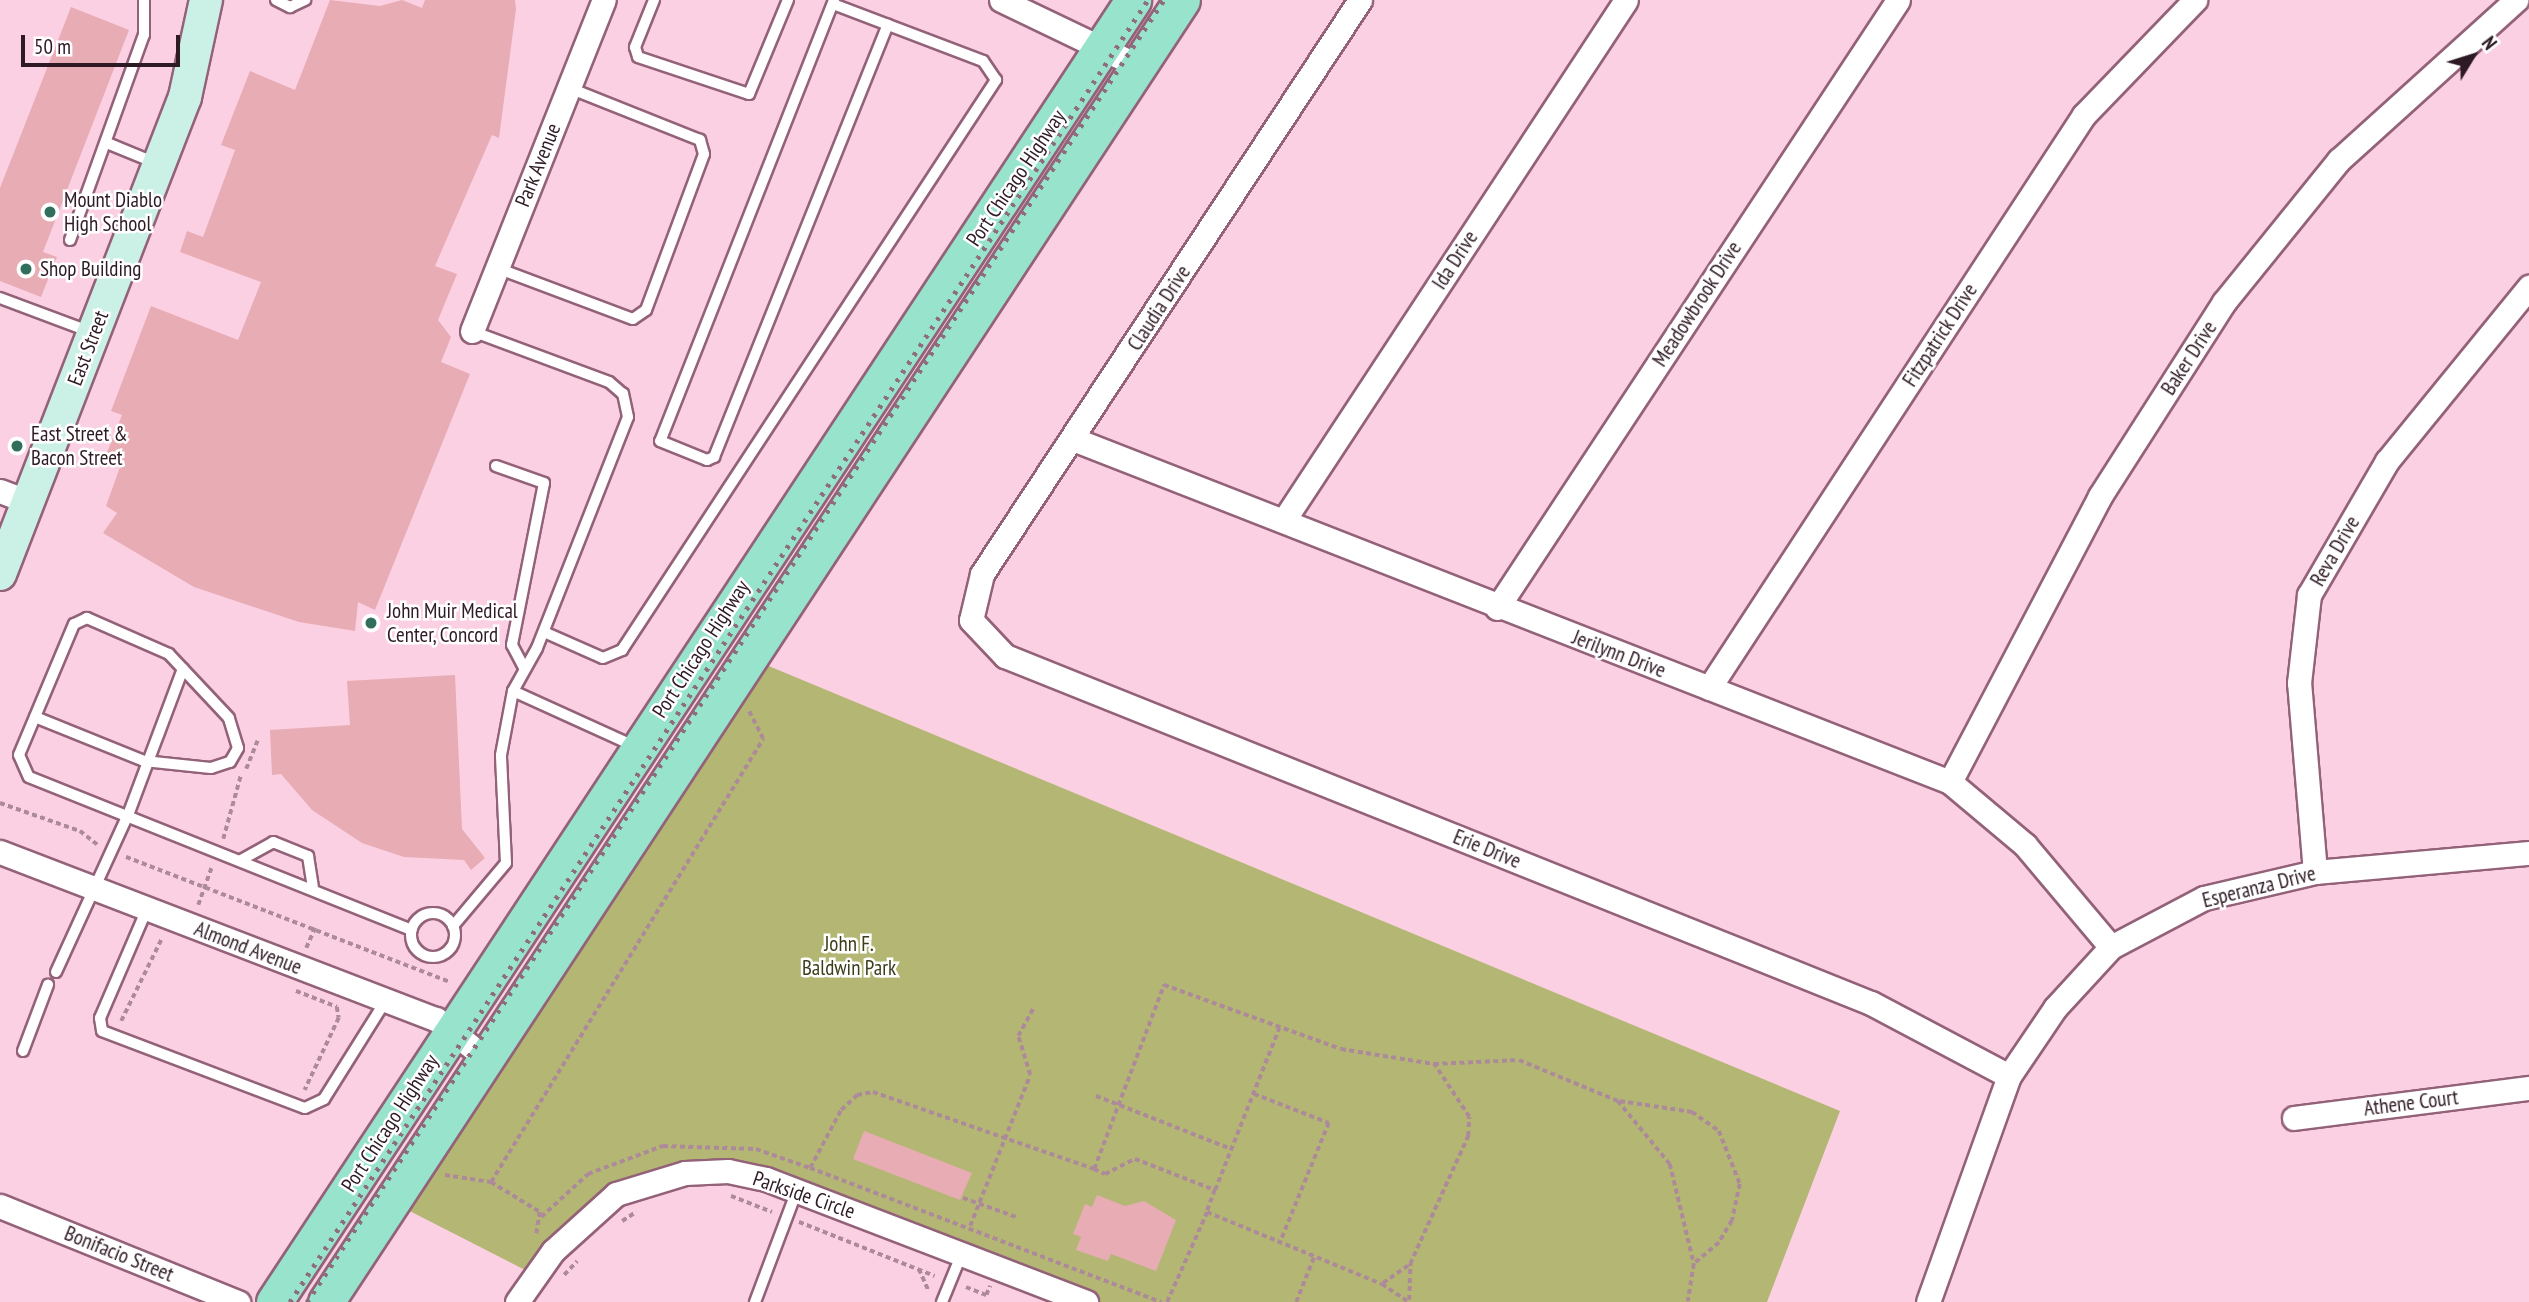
<!DOCTYPE html>
<style>
body{margin:0}
#map{position:relative;width:2529px;height:1302px;overflow:hidden;background:#fcd0e3;font-family:"PT Sans Narrow",sans-serif}
div>[style]{position:absolute}
[style*='--x']{left:calc(var(--x)*1px);top:calc(var(--y)*1px);width:calc(var(--w)*1px);rotate:calc(var(--a)*1deg)}
.green>*{inset:0;background:#b4b674}
.building>*{inset:0;background:#e7acb4}
.path>*{height:3.5px;margin-top:-1.75px;transform-origin:0;background:repeating-linear-gradient(90deg,#ad8a9a 0 5px,transparent 0 8.5px)}
.roads{filter:drop-shadow(2px 0 #936279) drop-shadow(-2px 0 #936279) drop-shadow(0 2px #936279) drop-shadow(0 -2px #936279)}
.lane>*{height:10px;margin:-5px;padding:0 5px;transform-origin:5px;border-radius:5px;background:#fff}
.lane>.ring{margin:-5px;padding:0;box-sizing:content-box;background:none;border:10px solid #fff;border-radius:50%}
.street>*{height:23px;margin:-11.5px;padding:0 11.5px;transform-origin:11.5px;border-radius:11.5px;background:#fff}
.secondary>*{height:32px;margin:-16px;padding:0 16px;transform-origin:16px;border-radius:16px;background:#cbf1e6}
.primary>*{height:35px;margin:-17.5px;padding:0 17.5px;transform-origin:17.5px;border-radius:17.5px;background:#97e3cc}
.rail>*{height:5px;margin-top:-2.5px;transform-origin:0;background:repeating-linear-gradient(90deg,#8e6e7d 0 3.5px,transparent 0 10.5px)}
.dots>*{width:19px;height:19px;translate:-50% -50%;box-sizing:border-box;border:4px solid #fff;border-radius:50%}
span{translate:-50% -50%;white-space:nowrap;text-align:center;line-height:1.15;-webkit-text-stroke:5px #fff;paint-order:stroke}
.street-label{font-size:21px;color:#2e1a24}
.poi-label{font-size:21px;color:#2e1a24}
.left{translate:0 -50%;text-align:left}
.park-label{font-size:21px;color:#3c3d1a}
.north{position:absolute;left:2438px;top:21px;width:70px;height:70px;-webkit-text-stroke:5px #fff;paint-order:stroke;rotate:52deg;font-size:19px;font-weight:700;line-height:28px;text-align:center;color:#2e1a24}
.north::after{content:'';display:block;margin:auto;width:24px;height:32px;background:#2e1a24;clip-path:polygon(50% 0,100% 100%,50% 72%,0 100%)}
.scale{position:absolute;left:21px;top:35px;width:159px;height:32px;box-sizing:border-box;border:4px solid #2e1a24;border-top:0;padding-left:9px;font-size:21px;line-height:24px;white-space:nowrap;color:#2e1a24;-webkit-text-stroke:5px #fff;paint-order:stroke}
</style>
<div id="map">
<div class="green">
<i style="clip-path:polygon(752px 659px,1840px 1111px,1767px 1302px,1086px 1302px,766px 1179px,652px 1179px,535px 1275px,392px 1202px)"></i>
</div>
<div class="building">
<i style="clip-path:polygon(330px 0,380px 6px,402px 0,422px 8px,425px 0,515px 0,516px 9px,499px 138px,492px 135px,435px 266px,457px 274px,438px 320px,451px 337px,441px 362px,470px 374px,375px 610px,358px 602px,355px 631px,299px 622px,194px 587px,103px 533px,117px 513px,106px 506px,120px 467px,104px 460px,122px 415px,111px 411px,151px 306px,238px 340px,261px 282px,180px 252px,187px 231px,203px 237px,235px 150px,221px 145px,250px 71px,295px 90px)"></i>
<i style="clip-path:polygon(71px 7px,129px 30px,43px 252px,57px 257px,41px 297px,0 281px,0 188px)"></i>
<i style="clip-path:polygon(455px 675px,462px 829px,485px 858px,471px 870px,464px 860px,404px 857px,362px 843px,312px 810px,281px 774px,272px 775px,270px 730px,350px 725px,347px 681px)"></i>
<i style="clip-path:polygon(864px 1131px,972px 1173px,960px 1200px,853px 1159px)"></i>
<i style="clip-path:polygon(1097px 1195px,1125px 1206px,1144px 1201px,1176px 1220px,1156px 1271px,1111px 1254px,1108px 1261px,1076px 1250px,1081px 1237px,1073px 1234px,1085px 1204px,1092px 1207px)"></i>
</div>
<div class="path">
<i style="--x:246;--y:769;--w:31;--a:-68"></i>
<i style="--x:0;--y:803;--w:85;--a:19.3"></i>
<i style="--x:80;--y:831;--w:24;--a:38"></i>
<i style="--x:223;--y:839;--w:67;--a:-74.5"></i>
<i style="--x:126;--y:857;--w:347;--a:21.1"></i>
<i style="--x:198;--y:905;--w:41;--a:-70.3"></i>
<i style="--x:306;--y:948;--w:22;--a:-66"></i>
<i style="--x:296;--y:991;--w:44;--a:21.3"></i>
<i style="--x:337;--y:1007;--w:11;--a:80"></i>
<i style="--x:339;--y:1018;--w:80;--a:115.3"></i>
<i style="--x:121;--y:1021;--w:93;--a:-63.7"></i>
<i style="--x:1254;--y:1094;--w:80;--a:21.1"></i>
<i style="--x:1329;--y:1123;--w:130;--a:112.2"></i>
<i style="--x:1096;--y:1096;--w:145;--a:21.4"></i>
<i style="--x:1620;--y:1101;--w:73;--a:8.7"></i>
<i style="--x:1692;--y:1112;--w:33;--a:35"></i>
<i style="--x:1719;--y:1131;--w:57;--a:68.4"></i>
<i style="--x:1740;--y:1184;--w:38;--a:102"></i>
<i style="--x:1732;--y:1221;--w:26;--a:121"></i>
<i style="--x:1719;--y:1243;--w:31;--a:140"></i>
<i style="--x:810;--y:1168;--w:376;--a:20.9"></i>
<i style="--x:1094;--y:1169;--w:12;--a:24"></i>
<i style="--x:1105;--y:1174;--w:34;--a:-27"></i>
<i style="--x:1135;--y:1159;--w:86;--a:21.2"></i>
<i style="--x:1215;--y:1190;--w:23;--a:110"></i>
<i style="--x:1207;--y:1212;--w:189;--a:22.4"></i>
<i style="--x:1382;--y:1284;--w:32;--a:34"></i>
<i style="--x:445;--y:1175;--w:47;--a:8.7"></i>
<i style="--x:491;--y:1182;--w:57;--a:31.5"></i>
<i style="--x:540;--y:1212;--w:25;--a:99"></i>
<i style="--x:491;--y:1182;--w:520;--a:-58.45"></i>
<i style="--x:763;--y:739;--w:34;--a:-117"></i>
<i style="--x:1215;--y:1190;--w:174;--a:-68.4"></i>
<i style="--x:731;--y:1196;--w:44;--a:21.3"></i>
<i style="--x:963;--y:1198;--w:59;--a:19.7"></i>
<i style="--x:541;--y:1217;--w:64;--a:-42.5"></i>
<i style="--x:588;--y:1174;--w:80;--a:-20.5"></i>
<i style="--x:663;--y:1146;--w:93;--a:1.8"></i>
<i style="--x:756;--y:1149;--w:57;--a:19.4"></i>
<i style="--x:810;--y:1168;--w:66;--a:-61.9"></i>
<i style="--x:841;--y:1110;--w:22;--a:-43"></i>
<i style="--x:857;--y:1095;--w:16;--a:-11"></i>
<i style="--x:873;--y:1092;--w:234;--a:19.2"></i>
<i style="--x:1094;--y:1169;--w:197;--a:-69.2"></i>
<i style="--x:1164;--y:985;--w:188;--a:19.9"></i>
<i style="--x:1341;--y:1049;--w:94;--a:9.2"></i>
<i style="--x:1434;--y:1064;--w:85;--a:-2.7"></i>
<i style="--x:1519;--y:1060;--w:107;--a:22.5"></i>
<i style="--x:1618;--y:1101;--w:82;--a:50.5"></i>
<i style="--x:1670;--y:1164;--w:103;--a:76.5"></i>
<i style="--x:1694;--y:1264;--w:38;--a:99"></i>
<i style="--x:622;--y:1221;--w:17;--a:-33"></i>
<i style="--x:799;--y:1222;--w:146;--a:21.7"></i>
<i style="--x:970;--y:1226;--w:162;--a:-68.3"></i>
<i style="--x:1030;--y:1075;--w:41;--a:-107.1"></i>
<i style="--x:1018;--y:1036;--w:31;--a:-61"></i>
<i style="--x:919;--y:1269;--w:24;--a:66"></i>
<i style="--x:564;--y:1275;--w:19;--a:-47"></i>
<i style="--x:1383;--y:1283;--w:33;--a:-35"></i>
<i style="--x:966;--y:1287;--w:22;--a:22"></i>
<i style="--x:986;--y:1295;--w:10;--a:-66"></i>
<i style="--x:1409;--y:1300;--w:36;--a:-88"></i>
<i style="--x:1410;--y:1264;--w:141;--a:-65.6"></i>
<i style="--x:1468;--y:1136;--w:19;--a:-87"></i>
<i style="--x:1469;--y:1117;--w:64;--a:-123.4"></i>
<i style="--x:1167;--y:1302;--w:98;--a:-66"></i>
<i style="--x:1296;--y:1302;--w:48;--a:-68.2"></i>
</div>
<div class="roads">
<div class="lane">
<i style="--x:276;--y:0;--w:16;--a:27"></i>
<i style="--x:290;--y:7;--w:17;--a:-25"></i>
<i style="--x:654;--y:0;--w:51;--a:112"></i>
<i style="--x:635;--y:47;--w:10;--a:73"></i>
<i style="--x:638;--y:57;--w:117;--a:18.4"></i>
<i style="--x:749;--y:94;--w:102;--a:-67.5"></i>
<i style="--x:834;--y:0;--w:474;--a:111.5"></i>
<i style="--x:660;--y:441;--w:51;--a:22"></i>
<i style="--x:707;--y:460;--w:8;--a:-23"></i>
<i style="--x:714;--y:457;--w:466;--a:-68.1"></i>
<i style="--x:107;--y:143;--w:53;--a:22.2"></i>
<i style="--x:70;--y:240;--w:218;--a:-70.2"></i>
<i style="--x:144;--y:35;--w:35;--a:-90"></i>
<i style="--x:497;--y:268;--w:145;--a:20.6"></i>
<i style="--x:633;--y:319;--w:16;--a:-35"></i>
<i style="--x:646;--y:310;--w:166;--a:-69.6"></i>
<i style="--x:704;--y:154;--w:15;--a:-106"></i>
<i style="--x:700;--y:140;--w:141;--a:-158.3"></i>
<i style="--x:0;--y:298;--w:97;--a:20.5"></i>
<i style="--x:496;--y:466;--w:51;--a:19.5"></i>
<i style="--x:544;--y:483;--w:165;--a:101.2"></i>
<i style="--x:512;--y:645;--w:27;--a:62"></i>
<i style="--x:544;--y:632;--w:64;--a:23.8"></i>
<i style="--x:603;--y:658;--w:21;--a:-23"></i>
<i style="--x:622;--y:650;--w:682;--a:-56.73"></i>
<i style="--x:996;--y:80;--w:23;--a:-124"></i>
<i style="--x:983;--y:61;--w:160;--a:-159.2"></i>
<i style="--x:513;--y:691;--w:133;--a:24.4"></i>
<i style="--x:35;--y:717;--w:118;--a:22"></i>
<i style="--x:144;--y:761;--w:67;--a:6"></i>
<i style="--x:211;--y:768;--w:20;--a:-18"></i>
<i style="--x:230;--y:762;--w:16;--a:-60"></i>
<i style="--x:238;--y:748;--w:31;--a:-107"></i>
<i style="--x:229;--y:718;--w:88;--a:-133.2"></i>
<i style="--x:169;--y:654;--w:90;--a:-156.3"></i>
<i style="--x:87;--y:618;--w:14;--a:155"></i>
<i style="--x:74;--y:624;--w:142;--a:112.8"></i>
<i style="--x:19;--y:755;--w:24;--a:66"></i>
<i style="--x:29;--y:777;--w:412;--a:21.8"></i>
<i style="--x:241;--y:860;--w:37;--a:-29"></i>
<i style="--x:273;--y:842;--w:38;--a:22"></i>
<i style="--x:308;--y:856;--w:31;--a:81"></i>
<i style="--x:147;--y:909;--w:119;--a:113.3"></i>
<i style="--x:100;--y:1018;--w:13;--a:81"></i>
<i style="--x:102;--y:1031;--w:217;--a:20.8"></i>
<i style="--x:305;--y:1108;--w:21;--a:-25"></i>
<i style="--x:324;--y:1099;--w:117;--a:-57.9"></i>
<i class="ring" style="left:411px;top:913px;width:34px;height:34px"></i>
<i style="--x:453;--y:926;--w:82;--a:-49.9"></i>
<i style="--x:506;--y:863;--w:108;--a:-92.7"></i>
<i style="--x:501;--y:755;--w:65;--a:-79.4"></i>
<i style="--x:513;--y:691;--w:49;--a:-60.8"></i>
<i style="--x:537;--y:648;--w:248;--a:-68.5"></i>
<i style="--x:628;--y:417;--w:24;--a:-102"></i>
<i style="--x:623;--y:394;--w:18;--a:-139"></i>
<i style="--x:609;--y:382;--w:146;--a:-159.6"></i>
<i style="--x:56;--y:972;--w:173;--a:-65.4"></i>
<i style="--x:128;--y:815;--w:156;--a:-69.4"></i>
<i style="--x:23;--y:1051;--w:71;--a:-69.3"></i>
<i style="--x:755;--y:1302;--w:120;--a:-69.4"></i>
<i style="--x:942;--y:1302;--w:53;--a:-67.8"></i>
</div>
<div class="street">
<i style="--x:1001;--y:0;--w:157;--a:25.6"></i>
<i style="--x:1360;--y:0;--w:687;--a:123.37"></i>
<i style="--x:982;--y:574;--w:47;--a:103.4"></i>
<i style="--x:971;--y:620;--w:50;--a:46.6"></i>
<i style="--x:1005;--y:656;--w:933;--a:21.84"></i>
<i style="--x:1871;--y:1003;--w:156;--a:27.9"></i>
<i style="--x:472;--y:331;--w:356;--a:-68.3"></i>
<i style="--x:1073;--y:439;--w:942;--a:21.36"></i>
<i style="--x:1950;--y:782;--w:98;--a:40"></i>
<i style="--x:2025;--y:845;--w:133;--a:49.9"></i>
<i style="--x:0;--y:491;--w:30;--a:21"></i>
<i style="--x:1284;--y:520;--w:622;--a:-56.67"></i>
<i style="--x:1497;--y:608;--w:728;--a:-56.59"></i>
<i style="--x:1709;--y:688;--w:685;--a:-56.8"></i>
<i style="--x:2084;--y:115;--w:160;--a:-46"></i>
<i style="--x:1950;--y:782;--w:323;--a:-62.3"></i>
<i style="--x:2100;--y:496;--w:230;--a:-57.4"></i>
<i style="--x:2224;--y:302;--w:183;--a:-51"></i>
<i style="--x:2339;--y:160;--w:239;--a:-42.1"></i>
<i style="--x:0;--y:852;--w:467;--a:21"></i>
<i style="--x:436;--y:1019;--w:65;--a:38.1"></i>
<i style="--x:2315;--y:872;--w:190;--a:-94.8"></i>
<i style="--x:2299;--y:683;--w:89;--a:-83.5"></i>
<i style="--x:2309;--y:595;--w:155;--a:-59.8"></i>
<i style="--x:2387;--y:461;--w:225;--a:-50.8"></i>
<i style="--x:2294;--y:1118;--w:237;--a:-7.3"></i>
<i style="--x:0;--y:1206;--w:257;--a:22"></i>
<i style="--x:517;--y:1302;--w:62;--a:-54.8"></i>
<i style="--x:553;--y:1251;--w:85;--a:-42.1"></i>
<i style="--x:616;--y:1194;--w:72;--a:-16.9"></i>
<i style="--x:685;--y:1173;--w:43;--a:-2.7"></i>
<i style="--x:728;--y:1171;--w:39;--a:12"></i>
<i style="--x:766;--y:1179;--w:343;--a:21"></i>
<i style="--x:1928;--y:1302;--w:240;--a:-70.3"></i>
<i style="--x:2009;--y:1076;--w:82;--a:-55.9"></i>
<i style="--x:2055;--y:1008;--w:83;--a:-47.4"></i>
<i style="--x:2111;--y:947;--w:105;--a:-27.8"></i>
<i style="--x:2204;--y:898;--w:114;--a:-13.2"></i>
<i style="--x:2315;--y:872;--w:215;--a:-5.1"></i>
</div>
<div class="secondary">
<i style="--x:0;--y:574;--w:512;--a:-68.8"></i>
<i style="--x:185;--y:97;--w:99;--a:-77.8"></i>
</div>
<div class="primary">
<i style="--x:274;--y:1302;--w:1560;--a:-56.58"></i>
<i style="--x:326;--y:1302;--w:1558;--a:-56.68"></i>
</div>
</div>
<div class="rail">
<i style="--x:290;--y:1302;--w:1559;--a:-56.62"></i>
<i style="--x:307;--y:1302;--w:1559;--a:-56.65"></i>
</div>
<div class="dots">
<i style="left:50px;top:212px;background:#316f5c"></i>
<i style="left:26px;top:269px;background:#316f5c"></i>
<i style="left:17px;top:446px;background:#316f5c"></i>
<i style="left:371px;top:623px;background:#316f5c"></i>
</div>
<div class="street-label">
<span style="left:538px;top:165px;rotate:-68deg">Park Avenue</span>
<span style="left:1016px;top:178px;rotate:-56deg">Port Chicago Highway</span>
<span style="left:1455px;top:260px;rotate:-57deg">Ida Drive</span>
<span style="left:1697px;top:304px;rotate:-57deg">Meadowbrook Drive</span>
<span style="left:1159px;top:308px;rotate:-57deg">Claudia Drive</span>
<span style="left:1940px;top:335px;rotate:-57deg">Fitzpatrick Drive</span>
<span style="left:88px;top:348px;rotate:-69deg">East Street</span>
<span style="left:2189px;top:358px;rotate:-57deg">Baker Drive</span>
<span style="left:2335px;top:551px;rotate:-60deg">Reva Drive</span>
<span style="left:701px;top:649px;rotate:-57deg">Port Chicago Highway</span>
<span style="left:1619px;top:654px;rotate:21deg">Jerilynn Drive</span>
<span style="left:1487px;top:849px;rotate:22deg">Erie Drive</span>
<span style="left:2259px;top:887px;rotate:-14deg">Esperanza Drive</span>
<span style="left:248px;top:948px;rotate:21deg">Almond Avenue</span>
<span style="left:2411px;top:1103px;rotate:-7deg">Athene Court</span>
<span style="left:390px;top:1123px;rotate:-57deg">Port Chicago Highway</span>
<span style="left:804px;top:1195px;rotate:19deg">Parkside Circle</span>
<span style="left:119px;top:1254px;rotate:22deg">Bonifacio Street</span>
</div>
<div class="poi-label">
<span class="left" style="left:64px;top:212px">Mount Diablo<br>High School</span>
<span class="left" style="left:40px;top:269px">Shop Building</span>
<span class="left" style="left:31px;top:446px">East Street &amp;<br>Bacon Street</span>
<span class="left" style="left:387px;top:623px">John Muir Medical<br>Center, Concord</span>
</div>
<div class="park-label">
<span style="left:849px;top:956px">John F.<br>Baldwin Park</span>
</div>
<div class="north">N</div>
<div class="scale">50 m</div>
</div>
